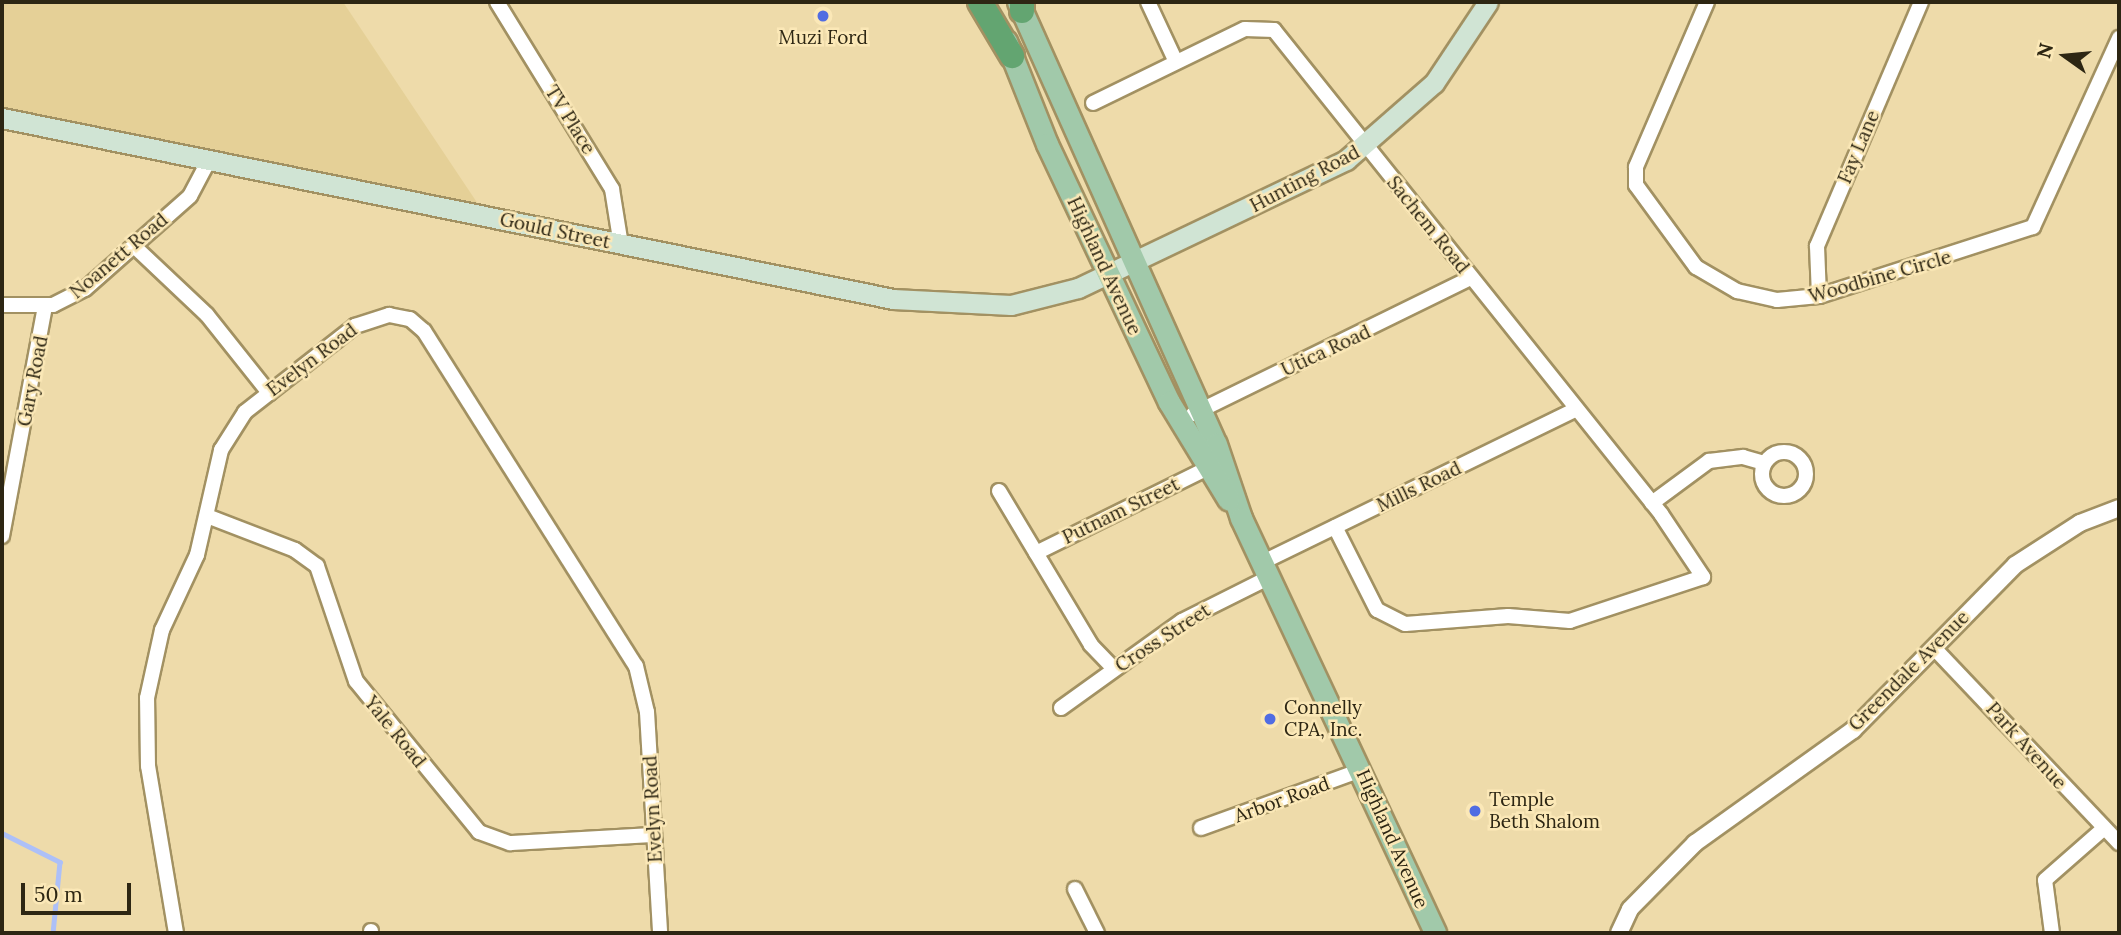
<!DOCTYPE html>
<style>
body{margin:0}
#map{position:relative;width:2121px;height:935px;overflow:hidden;background:#eedbaa;font-family:Lora,serif}
div>[style]{position:absolute}
[style*='--x']{left:calc(var(--x)*1px);top:calc(var(--y)*1px);width:calc(var(--w)*1px);rotate:calc(var(--a)*1deg)}
.built>*{inset:0;background:#e5d097}
.stream>*{height:4.5px;margin:-2.25px;padding:0 2.25px;transform-origin:2.25px;border-radius:2.25px;background:#adc0f8}
.roads{filter:drop-shadow(2px 0 #a29162) drop-shadow(-2px 0 #a29162) drop-shadow(0 2px #a29162) drop-shadow(0 -2px #a29162)}
.minor>*{height:14px;margin:-7px;padding:0 7px;transform-origin:7px;border-radius:7px;background:#fff}
.minor>.ring{margin:-7px;padding:0;box-sizing:content-box;background:none;border:14px solid #fff;border-radius:50%}
.tertiary>*{height:16px;margin:-8px;padding:0 8px;transform-origin:8px;border-radius:8px;background:#fff}
.secondary>*{height:19px;margin:-9.5px;padding:0 9.5px;transform-origin:9.5px;border-radius:9.5px;background:#d0e4d4}
.primary>*{height:21px;margin:-10.5px;padding:0 10.5px;transform-origin:10.5px;border-radius:10.5px;background:#a1c9aa}
.motorway>*{height:24px;margin:-12px;padding:0 12px;transform-origin:12px;border-radius:12px;background:#63a571}
.dots>*{width:19px;height:19px;translate:-50% -50%;box-sizing:border-box;border:4px solid #fbe8b7;border-radius:50%}
span{translate:-50% -50%;white-space:nowrap;text-align:center;line-height:1.15;-webkit-text-stroke:5px #fbe8b7;paint-order:stroke}
.poi-label{font-size:19px;color:#2d2613}
.left{translate:0 -50%;text-align:left}
.street-label{font-size:19px;color:#2d2613}
.frame{position:absolute;inset:0;border:4px solid #2d2613;pointer-events:none}
.north{position:absolute;left:2030px;top:21px;width:70px;height:70px;-webkit-text-stroke:5px #fbe8b7;paint-order:stroke;rotate:285deg;font-size:19px;font-weight:700;line-height:28px;text-align:center;color:#2d2613}
.north::after{content:'';display:block;margin:auto;width:24px;height:32px;background:#2d2613;clip-path:polygon(50% 0,100% 100%,50% 72%,0 100%)}
.scale{position:absolute;left:21px;top:883px;width:110px;height:32px;box-sizing:border-box;border:4px solid #2d2613;border-top:0;padding-left:9px;font-size:21px;line-height:24px;white-space:nowrap;color:#2d2613;-webkit-text-stroke:5px #fbe8b7;paint-order:stroke}
</style>
<div id="map">
<div class="built">
<i style="clip-path:polygon(2px 2px,343px 2px,480px 207px,2px 111px)"></i>
</div>
<div class="stream">
<i style="--x:2;--y:833;--w:65;--a:26.6"></i>
<i style="--x:60;--y:862;--w:71;--a:95.6"></i>
</div>
<div class="roads">
<div class="minor">
<i style="--x:497;--y:2;--w:220;--a:58.4"></i>
<i style="--x:612;--y:189;--w:57;--a:80.9"></i>
<i style="--x:1148;--y:2;--w:66;--a:65"></i>
<i style="--x:1707;--y:2;--w:180;--a:113.3"></i>
<i style="--x:1636;--y:167;--w:18;--a:90"></i>
<i style="--x:1636;--y:185;--w:102;--a:53.8"></i>
<i style="--x:1696;--y:267;--w:48;--a:30.3"></i>
<i style="--x:1737;--y:291;--w:41;--a:12.7"></i>
<i style="--x:1777;--y:300;--w:42;--a:-5.4"></i>
<i style="--x:1819;--y:296;--w:225;--a:-17.9"></i>
<i style="--x:2033;--y:227;--w:208;--a:-65.5"></i>
<i style="--x:1093;--y:103;--w:169;--a:-26"></i>
<i style="--x:1245;--y:29;--w:29;--a:2"></i>
<i style="--x:1274;--y:30;--w:620;--a:51.35"></i>
<i style="--x:1661;--y:514;--w:76;--a:56.3"></i>
<i style="--x:1703;--y:577;--w:140;--a:161.7"></i>
<i style="--x:1570;--y:621;--w:62;--a:-175.4"></i>
<i style="--x:1508;--y:616;--w:103;--a:175.6"></i>
<i style="--x:1405;--y:624;--w:31;--a:-153"></i>
<i style="--x:1377;--y:610;--w:93;--a:-116.8"></i>
<i style="--x:134;--y:246;--w:100;--a:43.4"></i>
<i style="--x:207;--y:315;--w:100;--a:51.5"></i>
<i style="--x:1819;--y:296;--w:50;--a:-92.3"></i>
<i style="--x:1817;--y:246;--w:265;--a:-66.9"></i>
<i style="--x:2;--y:305;--w:51;--a:0"></i>
<i style="--x:53;--y:305;--w:36;--a:-27"></i>
<i style="--x:85;--y:289;--w:140;--a:-41.5"></i>
<i style="--x:190;--y:196;--w:41;--a:-62.2"></i>
<i style="--x:1193;--y:414;--w:309;--a:-26.1"></i>
<i class="ring" style="left:1762px;top:452px;width:30px;height:30px"></i>
<i style="--x:999;--y:491;--w:179;--a:59.1"></i>
<i style="--x:1091;--y:645;--w:33;--a:46"></i>
<i style="--x:1652;--y:503;--w:71;--a:-36.4"></i>
<i style="--x:1709;--y:461;--w:34;--a:-7"></i>
<i style="--x:1743;--y:457;--w:22;--a:16"></i>
<i style="--x:207;--y:516;--w:94;--a:21.1"></i>
<i style="--x:295;--y:550;--w:27;--a:36"></i>
<i style="--x:317;--y:566;--w:121;--a:71.3"></i>
<i style="--x:356;--y:681;--w:195;--a:50.8"></i>
<i style="--x:479;--y:832;--w:33;--a:20"></i>
<i style="--x:510;--y:843;--w:144;--a:-3.2"></i>
<i style="--x:2;--y:536;--w:233;--a:-79.4"></i>
<i style="--x:1036;--y:553;--w:190;--a:-26.3"></i>
<i style="--x:1263;--y:562;--w:347;--a:-26"></i>
<i style="--x:1934;--y:648;--w:269;--a:46.5"></i>
<i style="--x:1061;--y:708;--w:149;--a:-35.7"></i>
<i style="--x:1182;--y:621;--w:98;--a:-26.6"></i>
<i style="--x:1201;--y:828;--w:170;--a:-19.9"></i>
<i style="--x:1075;--y:889;--w:49;--a:63.4"></i>
<i style="--x:371;--y:931;--w:2;--a:90"></i>
<i style="--x:176;--y:933;--w:169;--a:-99.5"></i>
<i style="--x:148;--y:766;--w:68;--a:-90.8"></i>
<i style="--x:147;--y:698;--w:70;--a:-77.6"></i>
<i style="--x:162;--y:630;--w:83;--a:-65"></i>
<i style="--x:197;--y:555;--w:108;--a:-77.1"></i>
<i style="--x:221;--y:450;--w:45;--a:-57.7"></i>
<i style="--x:245;--y:412;--w:140;--a:-38"></i>
<i style="--x:355;--y:326;--w:36;--a:-18"></i>
<i style="--x:389;--y:315;--w:21;--a:11"></i>
<i style="--x:410;--y:319;--w:18;--a:41"></i>
<i style="--x:424;--y:331;--w:396;--a:57.7"></i>
<i style="--x:636;--y:666;--w:47;--a:76.6"></i>
<i style="--x:647;--y:712;--w:221;--a:86.6"></i>
<i style="--x:2052;--y:933;--w:53;--a:-97.5"></i>
<i style="--x:2045;--y:880;--w:77;--a:-41.3"></i>
</div>
<div class="tertiary">
<i style="--x:1619;--y:933;--w:26;--a:-65"></i>
<i style="--x:1630;--y:909;--w:93;--a:-45.4"></i>
<i style="--x:1695;--y:843;--w:194;--a:-35.6"></i>
<i style="--x:1853;--y:730;--w:231;--a:-45.5"></i>
<i style="--x:2015;--y:565;--w:77;--a:-32.9"></i>
<i style="--x:2080;--y:523;--w:42;--a:-21"></i>
</div>
<div class="secondary">
<i style="--x:2;--y:118;--w:909;--a:11.48"></i>
<i style="--x:893;--y:299;--w:118;--a:2.9"></i>
<i style="--x:1011;--y:305;--w:69;--a:-14.2"></i>
<i style="--x:1078;--y:288;--w:297;--a:-25.5"></i>
<i style="--x:1346;--y:160;--w:117;--a:-41.2"></i>
<i style="--x:1434;--y:83;--w:97;--a:-56.3"></i>
</div>
<div class="primary">
<i style="--x:1018;--y:2;--w:484;--a:65.9"></i>
<i style="--x:1216;--y:444;--w:78;--a:71.3"></i>
<i style="--x:1241;--y:518;--w:458;--a:64.9"></i>
<i style="--x:1006;--y:41;--w:111;--a:68.3"></i>
<i style="--x:1047;--y:144;--w:285;--a:64.7"></i>
<i style="--x:1169;--y:402;--w:114;--a:58.7"></i>
</div>
<div class="motorway">
<i style="--x:980;--y:2;--w:63;--a:59.3"></i>
<i style="--x:1022;--y:11;--w:9;--a:-90"></i>
</div>
</div>
<div class="dots">
<i style="left:823px;top:16px;background:#516de2"></i>
<i style="left:1270px;top:719px;background:#516de2"></i>
<i style="left:1475px;top:811px;background:#516de2"></i>
</div>
<div class="poi-label">
<span style="left:823px;top:38px">Muzi Ford</span>
<span class="left" style="left:1284px;top:719px">Connelly<br>CPA, Inc.</span>
<span class="left" style="left:1489px;top:811px">Temple<br>Beth Shalom</span>
</div>
<div class="street-label">
<span style="left:570px;top:120px;rotate:58deg">TV Place</span>
<span style="left:1859px;top:147px;rotate:-67deg">Fay Lane</span>
<span style="left:1305px;top:179px;rotate:-28deg">Hunting Road</span>
<span style="left:1428px;top:225px;rotate:51deg">Sachem Road</span>
<span style="left:555px;top:231px;rotate:12deg">Gould Street</span>
<span style="left:119px;top:256px;rotate:-40deg">Noanett Road</span>
<span style="left:1104px;top:266px;rotate:65deg">Highland Avenue</span>
<span style="left:1880px;top:277px;rotate:-16deg">Woodbine Circle</span>
<span style="left:1326px;top:351px;rotate:-25deg">Utica Road</span>
<span style="left:312px;top:360px;rotate:-37deg">Evelyn Road</span>
<span style="left:33px;top:381px;rotate:-79deg">Gary Road</span>
<span style="left:1419px;top:487px;rotate:-26deg">Mills Road</span>
<span style="left:1121px;top:511px;rotate:-26deg">Putnam Street</span>
<span style="left:1163px;top:638px;rotate:-33deg">Cross Street</span>
<span style="left:1909px;top:671px;rotate:-45deg">Greendale Avenue</span>
<span style="left:395px;top:732px;rotate:51deg">Yale Road</span>
<span style="left:2026px;top:746px;rotate:48deg">Park Avenue</span>
<span style="left:1282px;top:800px;rotate:-20deg">Arbor Road</span>
<span style="left:653px;top:809px;rotate:-93deg">Evelyn Road</span>
<span style="left:1392px;top:839px;rotate:66deg">Highland Avenue</span>
</div>
<div class="frame"></div>
<div class="north">N</div>
<div class="scale">50 m</div>
</div>
